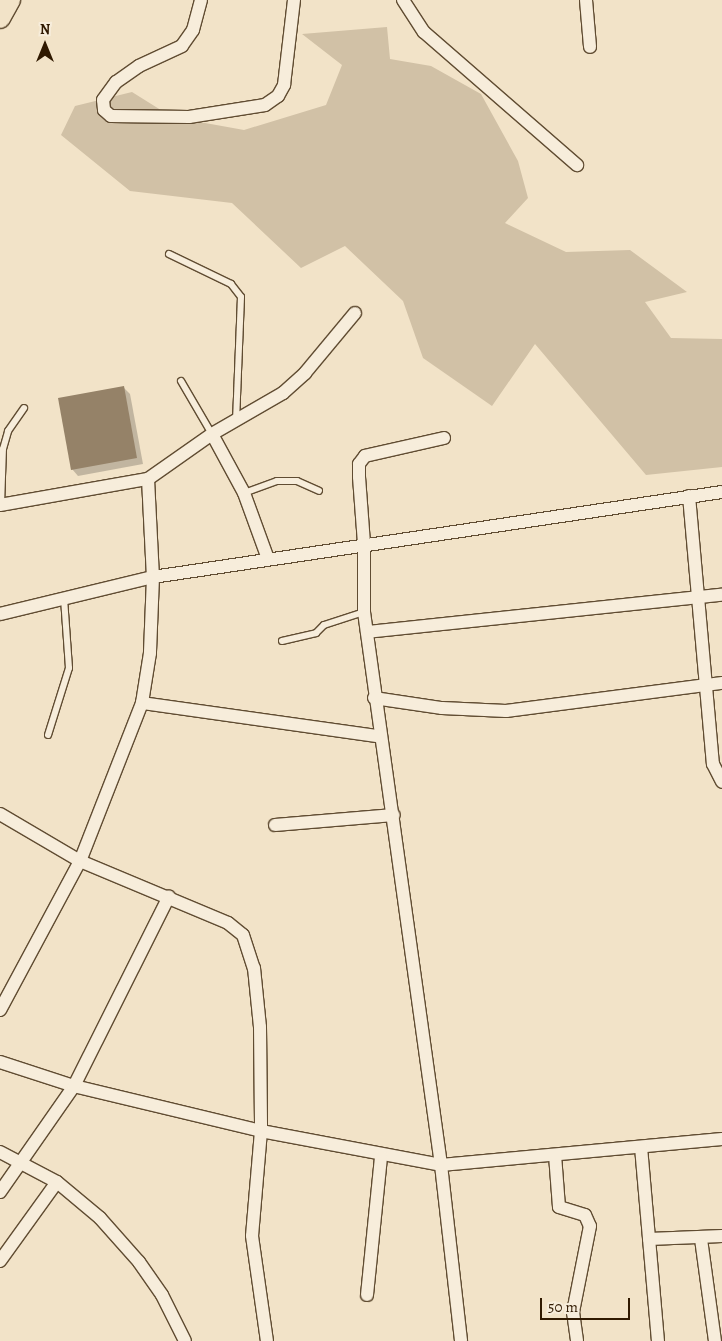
<!DOCTYPE html>
<style>
body{margin:0}
#map{position:relative;width:722px;height:1341px;overflow:hidden;background:#f2e3c8;font-family:Alegreya,serif}
div>[style]{position:absolute}
[style*='--x']{left:calc(var(--x)*1px);top:calc(var(--y)*1px);width:calc(var(--w)*1px);rotate:calc(var(--a)*1deg)}
.green>*{inset:0;background:#d1c1a6}
.shadow>*{inset:0;background:#0003}
.building>*{inset:0;background:#958268}
.roads{filter:drop-shadow(1px 0 #604c32) drop-shadow(-1px 0 #604c32) drop-shadow(0 1px #604c32) drop-shadow(0 -1px #604c32)}
.service>*{height:6px;margin:-3px;padding:0 3px;transform-origin:3px;border-radius:3px;background:#f7eddb}
.minor>*{height:12px;margin:-6px;padding:0 6px;transform-origin:6px;border-radius:6px;background:#f7eddb}
.primary>*{height:20px;margin:-10px;padding:0 10px;transform-origin:10px;border-radius:10px;background:#f2e3c8}
span{translate:-50% -50%;white-space:nowrap;text-align:center;line-height:1.15;-webkit-text-stroke:4px #f7eddb;paint-order:stroke}
.north{position:absolute;left:20px;top:20px;width:50px;height:50px;-webkit-text-stroke:4px #f7eddb;paint-order:stroke;rotate:0deg;font-size:14px;font-weight:700;line-height:20px;text-align:center;color:#301900}
.north::after{content:'';display:block;margin:auto;width:18px;height:22px;background:#301900;clip-path:polygon(50% 0,100% 100%,50% 72%,0 100%)}
.scale{position:absolute;left:540px;top:1298px;width:90px;height:22px;box-sizing:border-box;border:2px solid #301900;border-top:0;padding-left:6px;font-size:15px;line-height:18px;white-space:nowrap;color:#301900;-webkit-text-stroke:4px #f7eddb;paint-order:stroke}
</style>
<div id="map">
<div class="green">
<i style="clip-path:polygon(387px 27px,390px 59px,431px 66px,481px 94px,518px 161px,528px 198px,505px 223px,566px 252px,630px 250px,687px 292px,645px 302px,671px 338px,722px 339px,722px 467px,646px 475px,535px 344px,492px 406px,423px 358px,403px 301px,345px 246px,301px 268px,232px 203px,130px 191px,61px 135px,75px 106px,132px 92px,172px 117px,244px 130px,326px 105px,342px 65px,302px 34px)"></i>
</div>
<div class="shadow">
<i style="clip-path:polygon(124px 388px,130px 394px,143px 464px,78px 476px,72px 469px)"></i>
</div>
<div class="building">
<i style="clip-path:polygon(124px 386px,137px 458px,71px 470px,58px 398px)"></i>
</div>
<div class="roads">
<div class="service">
<i style="--x:169;--y:254;--w:69;--a:25.8"></i>
<i style="--x:231;--y:284;--w:16;--a:52"></i>
<i style="--x:241;--y:297;--w:123;--a:92.3"></i>
<i style="--x:181;--y:381;--w:61;--a:59.7"></i>
<i style="--x:244;--y:493;--w:35;--a:-20"></i>
<i style="--x:277;--y:481;--w:20;--a:0"></i>
<i style="--x:297;--y:481;--w:24;--a:24"></i>
<i style="--x:1;--y:505;--w:56;--a:-88"></i>
<i style="--x:3;--y:449;--w:19;--a:-74"></i>
<i style="--x:8;--y:431;--w:28;--a:-55"></i>
<i style="--x:282;--y:641;--w:35;--a:-13"></i>
<i style="--x:316;--y:633;--w:11;--a:-45"></i>
<i style="--x:324;--y:625;--w:42;--a:-18"></i>
<i style="--x:48;--y:735;--w:70;--a:-72.6"></i>
<i style="--x:69;--y:668;--w:69;--a:-94.1"></i>
</div>
<div class="minor">
<i style="--x:201;--y:0;--w:31;--a:105"></i>
<i style="--x:193;--y:30;--w:19;--a:125"></i>
<i style="--x:182;--y:46;--w:47;--a:155.1"></i>
<i style="--x:139;--y:66;--w:28;--a:145"></i>
<i style="--x:116;--y:82;--w:22;--a:126"></i>
<i style="--x:103;--y:100;--w:10;--a:84"></i>
<i style="--x:104;--y:110;--w:9;--a:41"></i>
<i style="--x:111;--y:116;--w:78;--a:0.7"></i>
<i style="--x:189;--y:117;--w:77;--a:-9"></i>
<i style="--x:265;--y:105;--w:16;--a:-35"></i>
<i style="--x:278;--y:96;--w:13;--a:-61"></i>
<i style="--x:284;--y:85;--w:86;--a:-83.3"></i>
<i style="--x:403;--y:0;--w:38;--a:57"></i>
<i style="--x:424;--y:32;--w:203;--a:41"></i>
<i style="--x:586;--y:0;--w:47;--a:85.1"></i>
<i style="--x:212;--y:434;--w:67;--a:61.5"></i>
<i style="--x:244;--y:493;--w:70;--a:70"></i>
<i style="--x:444;--y:438;--w:81;--a:167.2"></i>
<i style="--x:365;--y:456;--w:10;--a:127"></i>
<i style="--x:359;--y:464;--w:13;--a:90"></i>
<i style="--x:359;--y:477;--w:66;--a:85.7"></i>
<i style="--x:364;--y:543;--w:69;--a:90"></i>
<i style="--x:364;--y:612;--w:558;--a:82.07"></i>
<i style="--x:441;--y:1165;--w:177;--a:83.5"></i>
<i style="--x:148;--y:479;--w:78;--a:-35.1"></i>
<i style="--x:212;--y:434;--w:82;--a:-30"></i>
<i style="--x:283;--y:393;--w:30;--a:-42"></i>
<i style="--x:305;--y:373;--w:78;--a:-50.2"></i>
<i style="--x:689;--y:496;--w:269;--a:84.9"></i>
<i style="--x:713;--y:764;--w:20;--a:63"></i>
<i style="--x:0;--y:505;--w:150;--a:-10"></i>
<i style="--x:148;--y:479;--w:98;--a:87.1"></i>
<i style="--x:153;--y:577;--w:76;--a:92.3"></i>
<i style="--x:150;--y:653;--w:51;--a:99.1"></i>
<i style="--x:142;--y:703;--w:170;--a:111.4"></i>
<i style="--x:80;--y:861;--w:169;--a:118.2"></i>
<i style="--x:0;--y:614;--w:157;--a:-13.6"></i>
<i style="--x:153;--y:577;--w:575;--a:-8.5"></i>
<i style="--x:367;--y:632;--w:357;--a:-6"></i>
<i style="--x:374;--y:698;--w:69;--a:8.4"></i>
<i style="--x:442;--y:708;--w:64;--a:2.7"></i>
<i style="--x:506;--y:711;--w:218;--a:-7.4"></i>
<i style="--x:142;--y:703;--w:238;--a:8"></i>
<i style="--x:0;--y:814;--w:93;--a:30.4"></i>
<i style="--x:80;--y:861;--w:160;--a:22.7"></i>
<i style="--x:228;--y:923;--w:19;--a:39"></i>
<i style="--x:243;--y:935;--w:35;--a:72"></i>
<i style="--x:254;--y:968;--w:59;--a:84.2"></i>
<i style="--x:260;--y:1027;--w:104;--a:89.4"></i>
<i style="--x:261;--y:1131;--w:105;--a:94.9"></i>
<i style="--x:252;--y:1236;--w:106;--a:81.9"></i>
<i style="--x:275;--y:825;--w:119;--a:-4.8"></i>
<i style="--x:0;--y:1062;--w:78;--a:18"></i>
<i style="--x:74;--y:1086;--w:192;--a:13.5"></i>
<i style="--x:261;--y:1131;--w:183;--a:10.7"></i>
<i style="--x:441;--y:1165;--w:282;--a:-5.3"></i>
<i style="--x:641;--y:1147;--w:195;--a:85"></i>
<i style="--x:0;--y:1152;--w:64;--a:27.8"></i>
<i style="--x:57;--y:1182;--w:56;--a:39.9"></i>
<i style="--x:100;--y:1218;--w:59;--a:48.4"></i>
<i style="--x:139;--y:1262;--w:40;--a:55.1"></i>
<i style="--x:162;--y:1295;--w:51;--a:63.4"></i>
<i style="--x:555;--y:1155;--w:52;--a:85.6"></i>
<i style="--x:559;--y:1207;--w:27;--a:17"></i>
<i style="--x:585;--y:1215;--w:12;--a:66"></i>
<i style="--x:590;--y:1226;--w:88;--a:101.2"></i>
<i style="--x:573;--y:1312;--w:29;--a:82"></i>
<i style="--x:0;--y:1192;--w:129;--a:-55.1"></i>
<i style="--x:74;--y:1086;--w:212;--a:-63.4"></i>
<i style="--x:649;--y:1239;--w:73;--a:-2.4"></i>
<i style="--x:701;--y:1239;--w:103;--a:82.2"></i>
<i style="--x:0;--y:1261;--w:97;--a:-54.2"></i>
<i style="--x:367;--y:1295;--w:140;--a:-84.2"></i>
</div>
<div class="primary">
<i style="--x:0;--y:18;--w:21;--a:-61"></i>
</div>
</div>
<div class="north">N</div>
<div class="scale">50 m</div>
</div>
